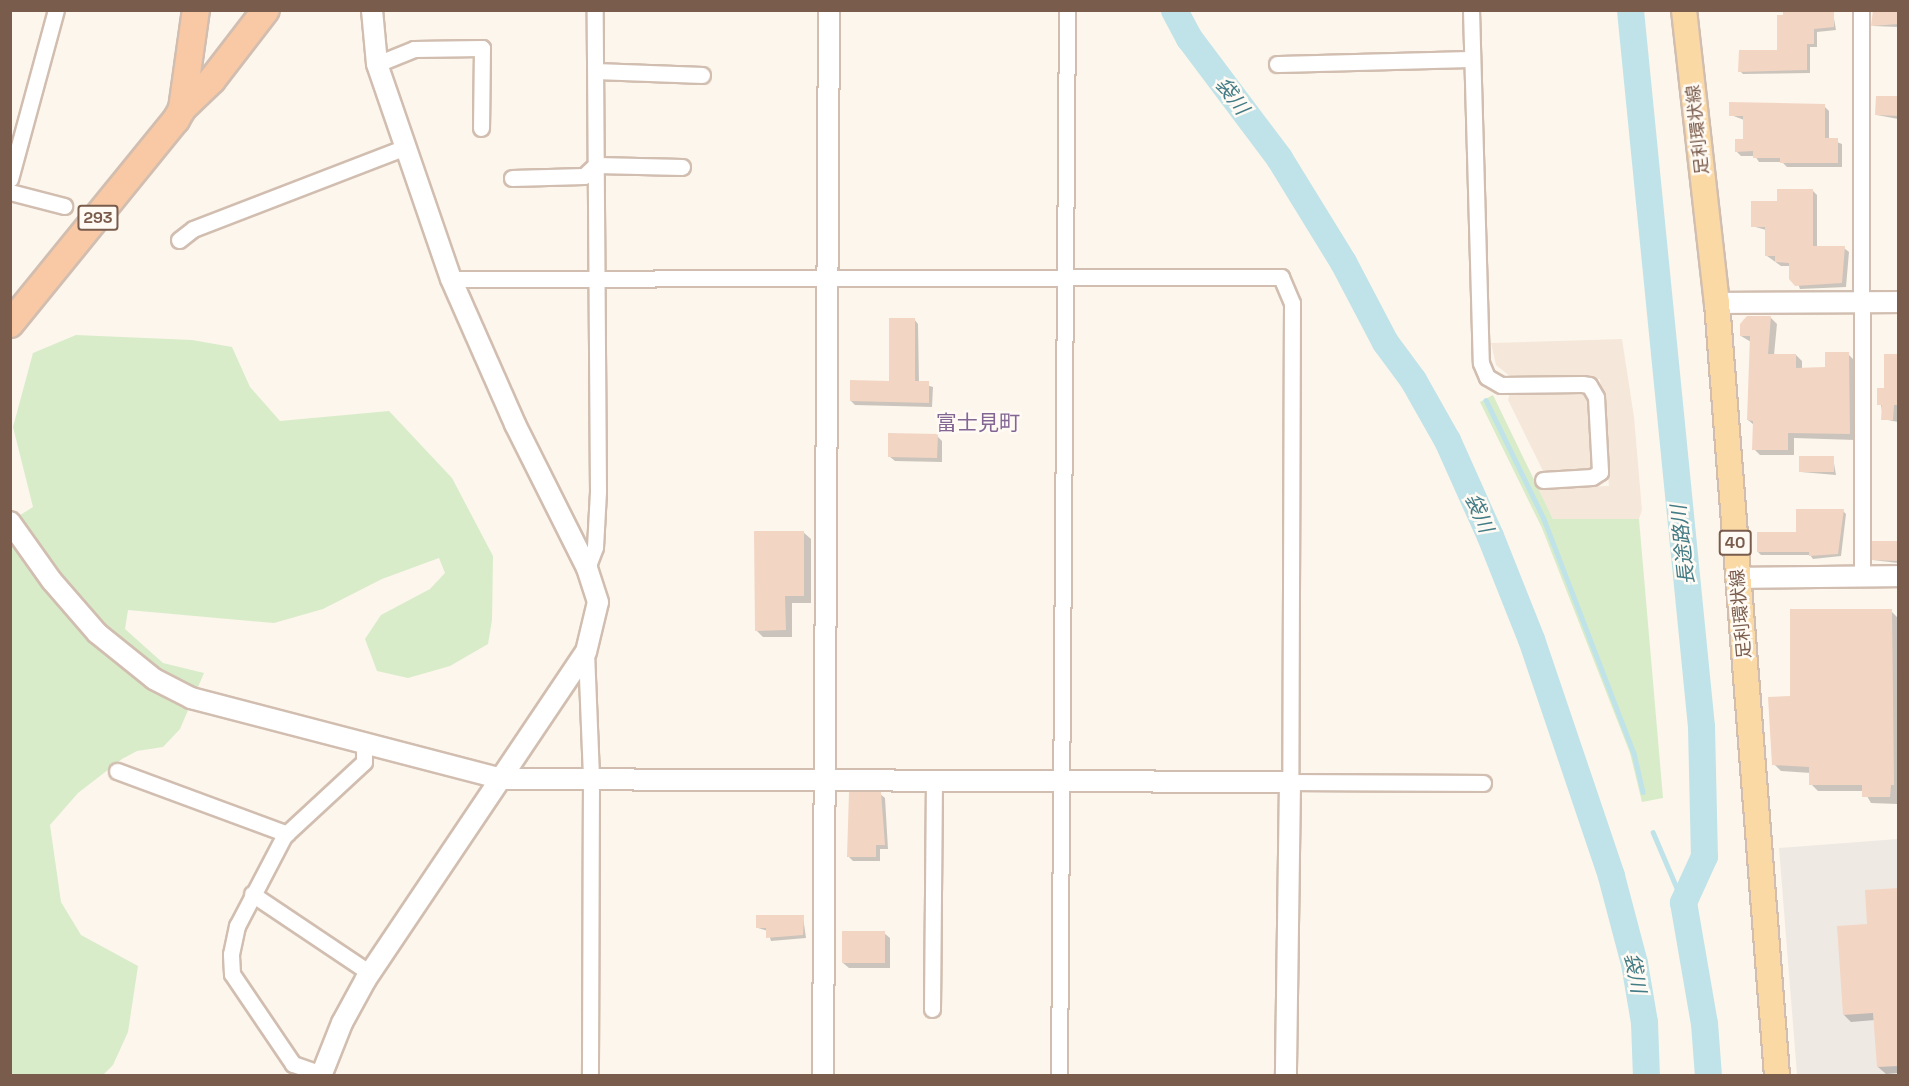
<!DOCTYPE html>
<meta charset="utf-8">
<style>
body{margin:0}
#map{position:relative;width:1909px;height:1086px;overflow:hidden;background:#fdf6ec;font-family:"Space Grotesk","Noto Sans JP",sans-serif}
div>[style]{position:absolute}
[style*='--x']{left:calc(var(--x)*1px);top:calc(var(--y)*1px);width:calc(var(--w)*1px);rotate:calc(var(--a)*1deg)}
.residential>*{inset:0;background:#f5e8da}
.industrial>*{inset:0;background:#efe9e4}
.green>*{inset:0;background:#d8ecc9}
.shadow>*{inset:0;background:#0003}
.stream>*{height:4.5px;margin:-2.25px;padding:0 2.25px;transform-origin:2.25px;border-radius:2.25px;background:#bfe3e8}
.river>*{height:27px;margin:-13.5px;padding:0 13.5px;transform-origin:13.5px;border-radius:13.5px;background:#bfe3e8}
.building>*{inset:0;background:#f3d5c3}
.roads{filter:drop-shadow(2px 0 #d1beb0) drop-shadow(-2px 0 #d1beb0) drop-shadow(0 2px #d1beb0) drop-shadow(0 -2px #d1beb0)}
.minor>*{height:15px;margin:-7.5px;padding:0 7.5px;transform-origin:7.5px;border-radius:7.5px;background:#fff}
.tertiary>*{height:20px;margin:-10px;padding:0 10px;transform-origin:10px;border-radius:10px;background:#fff}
.primary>*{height:24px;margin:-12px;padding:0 12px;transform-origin:12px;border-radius:12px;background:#fbd9a5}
.trunk>*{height:26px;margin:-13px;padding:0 13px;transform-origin:13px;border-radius:13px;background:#f9c8a4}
span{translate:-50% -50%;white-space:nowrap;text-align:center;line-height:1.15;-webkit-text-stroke:5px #fffaf3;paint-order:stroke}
.shield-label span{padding:2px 4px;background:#fffaf3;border:2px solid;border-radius:4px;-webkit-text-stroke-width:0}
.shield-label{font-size:16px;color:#7a5c4d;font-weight:700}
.street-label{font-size:18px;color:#7a5c4d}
.water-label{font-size:20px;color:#437c86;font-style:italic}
.quarter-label{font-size:21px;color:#846695}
.frame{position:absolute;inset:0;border:12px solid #7a5c4d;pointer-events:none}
</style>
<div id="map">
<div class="residential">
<i style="clip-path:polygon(1622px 339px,1634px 417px,1642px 510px,1639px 519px,1553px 519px,1538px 488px,1609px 486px,1600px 379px,1511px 377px,1496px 365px,1491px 343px)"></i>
<i style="clip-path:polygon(1579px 391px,1588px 399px,1595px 464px,1588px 472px,1544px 473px,1508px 400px,1510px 393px)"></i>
</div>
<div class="industrial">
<i style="clip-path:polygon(1898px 839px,1898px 1075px,1797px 1075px,1779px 848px)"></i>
</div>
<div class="green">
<i style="clip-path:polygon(76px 335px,192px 340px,232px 347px,250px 387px,280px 421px,389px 411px,452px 478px,493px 556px,492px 620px,488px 644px,450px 666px,408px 678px,377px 671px,365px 639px,381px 615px,430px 589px,445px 573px,439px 558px,382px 579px,323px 609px,274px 623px,128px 610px,125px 629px,163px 663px,204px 673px,180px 729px,163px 747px,137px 751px,122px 759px,78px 793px,50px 825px,61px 902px,81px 935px,138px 966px,128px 1032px,113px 1065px,103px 1075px,11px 1075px,10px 516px,17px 517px,33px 507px,13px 427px,33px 353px)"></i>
<i style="clip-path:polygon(1493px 395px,1553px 519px,1639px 519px,1663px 798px,1642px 802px,1630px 753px,1542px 528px,1480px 402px)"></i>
</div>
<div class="shadow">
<i style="clip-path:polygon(1898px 10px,1898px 27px,1873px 26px)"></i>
<i style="clip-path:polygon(1833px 13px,1836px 30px,1817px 32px,1817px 47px,1810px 47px,1810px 73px,1743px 74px,1740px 71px,1778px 52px)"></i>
<i style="clip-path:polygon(1898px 98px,1898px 119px,1877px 115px)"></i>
<i style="clip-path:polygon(1824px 106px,1829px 111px,1829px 139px,1842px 144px,1842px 167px,1787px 167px,1782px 162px,1759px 162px,1755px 156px,1741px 156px,1736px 151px,1744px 141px,1744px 120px,1731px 115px)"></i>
<i style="clip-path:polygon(1813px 191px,1817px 195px,1817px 247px,1844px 248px,1849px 252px,1846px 287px,1800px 289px,1791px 266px,1781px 266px,1767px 256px,1766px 230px,1752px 226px,1779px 203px)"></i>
<i style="clip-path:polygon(1771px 318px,1777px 324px,1774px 355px,1796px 355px,1802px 361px,1802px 369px,1826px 369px,1848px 354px,1854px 360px,1855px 440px,1794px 438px,1794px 455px,1760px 455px,1754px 449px,1754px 425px,1748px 420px,1751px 342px,1741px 336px,1744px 319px)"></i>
<i style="clip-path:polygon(914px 319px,918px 324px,919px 383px,933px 387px,932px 407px,855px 405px,851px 401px,891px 382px)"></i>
<i style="clip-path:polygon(1885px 356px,1898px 356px,1898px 422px,1883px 419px,1879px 390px,1885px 390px)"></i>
<i style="clip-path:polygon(937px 436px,942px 441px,942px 462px,895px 461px,889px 456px)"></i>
<i style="clip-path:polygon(1833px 458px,1836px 475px,1801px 472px)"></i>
<i style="clip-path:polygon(1843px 511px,1846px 514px,1841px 556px,1813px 559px,1810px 555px,1761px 555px,1758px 552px)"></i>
<i style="clip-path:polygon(803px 532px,811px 539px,811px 603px,792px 603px,792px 637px,763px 637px,756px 630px)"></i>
<i style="clip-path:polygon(1898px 542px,1898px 563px,1873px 560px)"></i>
<i style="clip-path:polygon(1891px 611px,1898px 618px,1897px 804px,1871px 803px,1864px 791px,1818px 791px,1811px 784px,1811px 773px,1781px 771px,1774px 764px,1791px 697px)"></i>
<i style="clip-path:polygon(880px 794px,885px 798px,888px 849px,880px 849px,880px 861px,853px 861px,848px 856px)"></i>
<i style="clip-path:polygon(1898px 889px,1898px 1073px,1886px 1074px,1878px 1067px,1875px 1020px,1851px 1022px,1844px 1015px,1869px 926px)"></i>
<i style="clip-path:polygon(803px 917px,806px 938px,771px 941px,768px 931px,758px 928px)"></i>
<i style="clip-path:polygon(884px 933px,890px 938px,890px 968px,849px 968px,843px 963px)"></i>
</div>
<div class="stream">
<i style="--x:1486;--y:400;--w:132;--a:64"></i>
<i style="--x:1544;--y:519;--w:251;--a:69"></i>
<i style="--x:1634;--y:753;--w:40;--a:77"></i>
<i style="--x:1653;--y:832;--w:76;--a:66.8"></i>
</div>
<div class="river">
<i style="--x:1174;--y:10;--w:32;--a:62"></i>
<i style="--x:1189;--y:38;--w:150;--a:53.1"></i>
<i style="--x:1279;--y:158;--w:122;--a:58.4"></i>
<i style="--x:1343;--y:262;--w:90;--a:62.3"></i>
<i style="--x:1385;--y:342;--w:47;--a:53.6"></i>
<i style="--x:1413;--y:380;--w:69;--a:60.5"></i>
<i style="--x:1447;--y:440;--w:105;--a:65.9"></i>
<i style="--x:1490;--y:536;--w:111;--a:68.3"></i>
<i style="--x:1531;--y:639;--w:250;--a:71.3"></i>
<i style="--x:1611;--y:876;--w:90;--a:75.2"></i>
<i style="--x:1634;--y:963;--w:60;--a:80.4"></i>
<i style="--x:1644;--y:1022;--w:54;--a:87.9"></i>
<i style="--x:1630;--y:10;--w:720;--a:84.34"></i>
<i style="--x:1701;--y:726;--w:130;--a:88.7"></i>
<i style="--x:1704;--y:856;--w:51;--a:114.5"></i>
<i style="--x:1683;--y:902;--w:123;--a:80.2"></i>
<i style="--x:1704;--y:1023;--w:53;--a:85.7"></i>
</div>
<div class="building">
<i style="clip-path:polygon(1873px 10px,1899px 10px,1899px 24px,1871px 26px)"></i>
<i style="clip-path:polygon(1783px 11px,1834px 12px,1834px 27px,1814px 29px,1814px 44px,1807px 44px,1807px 70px,1738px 72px,1739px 50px,1777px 50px,1777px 15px,1783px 15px)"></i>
<i style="clip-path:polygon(1876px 96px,1899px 96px,1899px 116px,1875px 115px)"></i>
<i style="clip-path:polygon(1729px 102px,1825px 104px,1825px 138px,1838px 138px,1838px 163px,1780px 163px,1780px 158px,1753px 158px,1753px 151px,1735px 152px,1735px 139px,1743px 139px,1743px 116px,1729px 116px)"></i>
<i style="clip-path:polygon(1777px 189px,1813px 189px,1813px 246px,1845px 246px,1842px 283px,1795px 286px,1789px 279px,1789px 263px,1775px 262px,1775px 256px,1765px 256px,1765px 227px,1751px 227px,1751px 201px,1777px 201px)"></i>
<i style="clip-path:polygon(1771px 316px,1768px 354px,1796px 354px,1796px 368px,1825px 367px,1825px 352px,1849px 352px,1850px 434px,1788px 433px,1788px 450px,1752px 450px,1753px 421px,1747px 420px,1750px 336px,1740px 336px,1740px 324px,1747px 316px)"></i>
<i style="clip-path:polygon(889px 318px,915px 318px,915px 381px,929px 381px,929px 403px,850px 401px,850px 380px,889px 381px)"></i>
<i style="clip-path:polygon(1884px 354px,1898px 354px,1899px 405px,1894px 405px,1893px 420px,1881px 420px,1882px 405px,1877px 405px,1877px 388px,1884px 388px)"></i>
<i style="clip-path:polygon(888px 433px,938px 434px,937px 458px,888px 457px)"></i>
<i style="clip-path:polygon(1799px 456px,1834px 456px,1834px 472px,1799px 472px)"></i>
<i style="clip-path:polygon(1796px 509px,1844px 509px,1838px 554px,1809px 556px,1809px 552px,1757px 552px,1757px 532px,1796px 532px)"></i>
<i style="clip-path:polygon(754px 531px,804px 531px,804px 596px,785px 596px,786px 630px,755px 631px)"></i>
<i style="clip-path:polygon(1872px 541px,1899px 541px,1899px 561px,1872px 560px)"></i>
<i style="clip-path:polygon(1790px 609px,1892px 609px,1894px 785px,1891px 785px,1890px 797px,1862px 797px,1862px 785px,1809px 785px,1809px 767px,1772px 765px,1768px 697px,1790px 696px)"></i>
<i style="clip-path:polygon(849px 792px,881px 792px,885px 845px,876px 845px,876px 857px,847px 857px)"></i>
<i style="clip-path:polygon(1899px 888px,1899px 1066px,1877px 1067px,1873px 1013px,1843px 1015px,1837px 926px,1867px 924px,1865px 890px)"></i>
<i style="clip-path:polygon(756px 915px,804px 915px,803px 935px,766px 938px,766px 928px,756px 928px)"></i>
<i style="clip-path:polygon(842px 931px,885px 931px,885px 963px,842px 963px)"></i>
</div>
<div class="roads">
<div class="minor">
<i style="--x:1471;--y:10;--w:353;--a:88.4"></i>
<i style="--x:1481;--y:363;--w:15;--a:67"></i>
<i style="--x:1487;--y:377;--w:16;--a:30"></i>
<i style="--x:1501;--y:385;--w:81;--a:-0.7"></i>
<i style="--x:1582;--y:384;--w:7;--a:8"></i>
<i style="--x:1589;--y:385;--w:14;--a:60"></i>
<i style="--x:1596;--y:397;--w:75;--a:86.9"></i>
<i style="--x:1600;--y:472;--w:9;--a:148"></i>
<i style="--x:1592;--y:477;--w:49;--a:176.5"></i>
<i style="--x:1861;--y:10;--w:566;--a:89.9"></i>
<i style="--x:377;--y:64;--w:40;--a:-22"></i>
<i style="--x:414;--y:49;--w:68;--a:-0.8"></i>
<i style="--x:482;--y:48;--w:80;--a:90.7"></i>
<i style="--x:1277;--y:64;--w:195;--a:-1.5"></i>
<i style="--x:596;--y:71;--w:106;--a:2.2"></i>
<i style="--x:512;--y:178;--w:72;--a:-1.6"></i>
<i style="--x:584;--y:176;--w:16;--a:-43"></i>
<i style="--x:596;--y:165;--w:86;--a:1.3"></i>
<i style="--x:10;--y:179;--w:175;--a:-74.8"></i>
<i style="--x:10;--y:192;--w:56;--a:14.5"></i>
<i style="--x:179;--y:240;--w:18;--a:-38"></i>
<i style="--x:193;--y:229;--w:228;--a:-21.1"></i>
<i style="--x:451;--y:279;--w:830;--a:-0.14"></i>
<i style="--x:1281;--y:277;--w:28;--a:67"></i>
<i style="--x:1292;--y:303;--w:479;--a:90.2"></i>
<i style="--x:1290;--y:782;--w:193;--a:0.3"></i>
<i style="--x:587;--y:568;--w:22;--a:-69"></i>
<i style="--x:595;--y:547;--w:56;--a:-86.9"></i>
<i style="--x:598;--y:491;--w:481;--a:-90.4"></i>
<i style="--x:586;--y:652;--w:126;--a:87.7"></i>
<i style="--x:591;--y:778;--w:298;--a:90.2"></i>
<i style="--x:117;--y:771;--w:181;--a:20.3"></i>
<i style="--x:252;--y:894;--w:142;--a:33.8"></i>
<i style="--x:932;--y:1009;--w:229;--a:-89.5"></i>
<i style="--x:322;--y:1074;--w:31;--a:-161"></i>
<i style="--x:293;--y:1064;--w:109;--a:-124.1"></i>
<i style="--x:232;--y:974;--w:20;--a:-93"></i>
<i style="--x:231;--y:954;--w:29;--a:-78"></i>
<i style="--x:237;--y:926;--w:102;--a:-62.4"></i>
<i style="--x:284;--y:836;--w:109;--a:-42.8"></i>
<i style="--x:364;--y:762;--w:19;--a:-90"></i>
<i style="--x:1059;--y:1076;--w:1066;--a:-89.57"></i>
</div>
<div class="tertiary">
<i style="--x:1717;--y:303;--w:181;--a:-0.3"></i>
<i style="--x:10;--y:522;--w:72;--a:54.6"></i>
<i style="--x:52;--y:581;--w:69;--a:49.1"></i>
<i style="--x:97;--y:633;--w:73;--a:38.9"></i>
<i style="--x:154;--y:679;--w:42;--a:27.2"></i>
<i style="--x:191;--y:698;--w:321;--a:14.6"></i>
<i style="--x:502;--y:779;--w:788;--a:0.22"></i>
<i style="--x:1290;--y:782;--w:294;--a:90.8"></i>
<i style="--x:1738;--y:578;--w:160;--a:-0.7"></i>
<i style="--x:321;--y:1076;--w:57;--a:-68.4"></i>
<i style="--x:342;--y:1023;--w:50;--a:-61.4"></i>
<i style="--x:366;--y:979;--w:394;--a:-56.1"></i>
<i style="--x:586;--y:652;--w:51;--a:-76.5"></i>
<i style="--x:598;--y:602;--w:36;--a:-108"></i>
<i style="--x:587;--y:568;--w:161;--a:-116.6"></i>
<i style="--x:515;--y:424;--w:158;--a:-113.8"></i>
<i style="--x:451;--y:279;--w:227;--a:-109"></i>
<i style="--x:377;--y:64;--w:54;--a:-95.3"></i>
<i style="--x:823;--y:1076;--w:1066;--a:-89.68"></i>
</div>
<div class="primary">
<i style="--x:1684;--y:10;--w:295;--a:83.6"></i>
<i style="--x:1717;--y:303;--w:775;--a:85.56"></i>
</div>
<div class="trunk">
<i style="--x:182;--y:109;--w:42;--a:-44"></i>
<i style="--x:212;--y:80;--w:88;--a:-52.4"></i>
<i style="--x:10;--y:324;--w:263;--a:-50.9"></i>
<i style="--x:176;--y:120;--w:13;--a:-61"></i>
<i style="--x:182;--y:109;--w:100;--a:-82"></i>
</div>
</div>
<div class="shield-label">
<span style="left:98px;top:218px">293</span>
<span style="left:1735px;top:543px">40</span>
</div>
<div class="street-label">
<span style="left:1698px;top:130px;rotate:-96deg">足利環状線</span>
<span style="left:1741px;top:614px;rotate:-95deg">足利環状線</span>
</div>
<div class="water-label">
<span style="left:1232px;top:96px;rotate:53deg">袋川</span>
<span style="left:1479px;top:513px;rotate:66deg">袋川</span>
<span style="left:1683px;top:545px;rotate:-96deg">長途路川</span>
<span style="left:1635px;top:973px;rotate:79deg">袋川</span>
</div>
<div class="quarter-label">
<span style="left:978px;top:423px">富士見町</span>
</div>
<div class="frame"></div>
</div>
